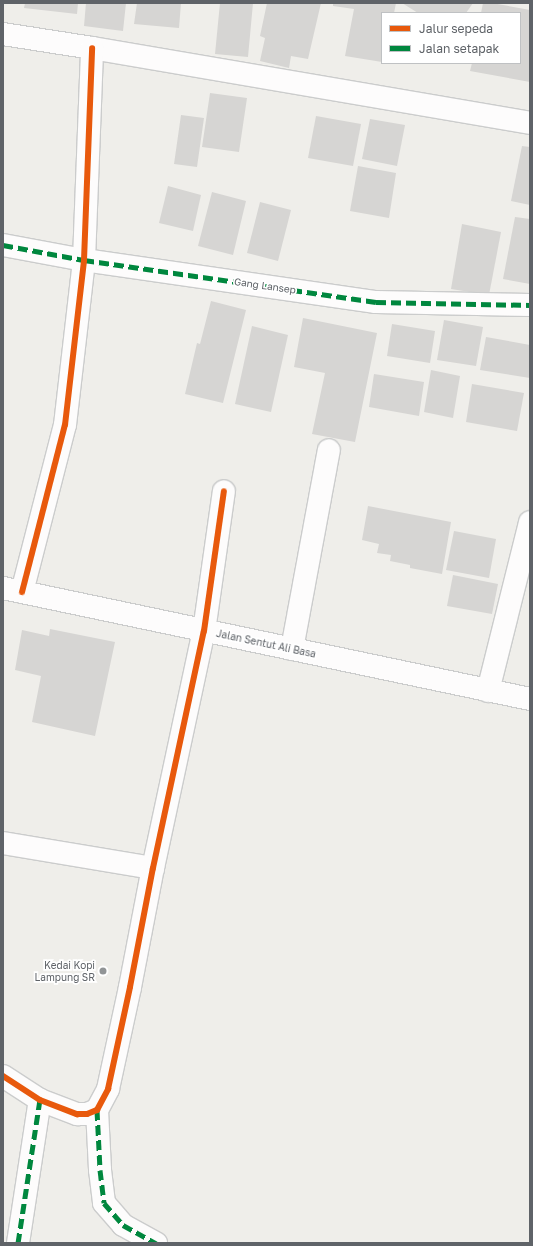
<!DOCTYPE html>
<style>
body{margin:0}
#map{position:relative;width:533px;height:1246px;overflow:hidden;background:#efeeea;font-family:"Golos Text",sans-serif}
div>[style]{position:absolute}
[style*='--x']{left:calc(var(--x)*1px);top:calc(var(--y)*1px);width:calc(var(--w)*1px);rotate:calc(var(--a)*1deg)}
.building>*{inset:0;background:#d6d5d3}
.roads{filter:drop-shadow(1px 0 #cbcccc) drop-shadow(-1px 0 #cbcccc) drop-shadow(0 1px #cbcccc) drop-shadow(0 -1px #cbcccc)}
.minor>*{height:22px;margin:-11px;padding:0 11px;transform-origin:11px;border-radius:11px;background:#fdfcfc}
.tertiary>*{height:22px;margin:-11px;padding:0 11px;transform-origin:11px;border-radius:11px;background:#fdfcfc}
.quiet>*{height:5px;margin-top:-2.5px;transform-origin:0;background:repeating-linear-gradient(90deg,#00873e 0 10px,transparent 0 15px)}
.cycleway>*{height:6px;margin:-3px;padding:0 3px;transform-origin:3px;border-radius:3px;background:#e8590c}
.dots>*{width:11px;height:11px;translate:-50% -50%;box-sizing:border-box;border:2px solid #fff;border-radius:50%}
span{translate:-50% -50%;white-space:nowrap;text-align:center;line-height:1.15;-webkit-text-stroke:3.5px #fff;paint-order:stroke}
.street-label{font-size:10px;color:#5f6368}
.poi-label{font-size:10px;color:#5f6368}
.right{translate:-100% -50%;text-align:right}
.frame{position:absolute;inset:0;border:4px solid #5f6368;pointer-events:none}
.legend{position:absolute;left:381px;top:12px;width:140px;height:52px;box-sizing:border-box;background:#fff;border:1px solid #bfc1c3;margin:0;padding:5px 7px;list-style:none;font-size:12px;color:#5f6368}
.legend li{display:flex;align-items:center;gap:8px;height:20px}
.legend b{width:20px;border:1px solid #bfc1c3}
</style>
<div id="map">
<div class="building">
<i style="clip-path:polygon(25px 3px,78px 3px,77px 14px,24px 8px)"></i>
<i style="clip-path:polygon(86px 3px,126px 3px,123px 31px,84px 26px)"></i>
<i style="clip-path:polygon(137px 3px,181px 3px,179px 28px,134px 24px)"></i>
<i style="clip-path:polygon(220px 3px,253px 3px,248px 57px,215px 54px)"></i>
<i style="clip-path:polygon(267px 3px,321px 3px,308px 59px,291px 56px,289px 68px,260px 61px,265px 38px,260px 36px)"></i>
<i style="clip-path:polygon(333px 3px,396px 3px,394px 13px,382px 13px,382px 62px,345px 56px,354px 9px,333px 6px)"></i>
<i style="clip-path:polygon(402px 3px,473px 3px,466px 13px,418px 13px)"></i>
<i style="clip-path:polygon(483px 3px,492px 3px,530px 10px,530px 82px,470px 71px,472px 63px,520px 63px,520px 13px,481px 13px)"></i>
<i style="clip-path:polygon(210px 93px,247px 98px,239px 152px,202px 147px)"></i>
<i style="clip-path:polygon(181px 115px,204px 118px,197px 167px,174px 164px)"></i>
<i style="clip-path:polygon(316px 116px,361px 124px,353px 166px,308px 158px)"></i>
<i style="clip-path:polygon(370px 119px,405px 125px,397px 166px,362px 159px)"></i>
<i style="clip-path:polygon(522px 146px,530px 147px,530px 205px,511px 201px)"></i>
<i style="clip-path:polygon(358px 166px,396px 173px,389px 218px,350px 211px)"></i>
<i style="clip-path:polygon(168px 186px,201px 195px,193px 231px,159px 223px)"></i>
<i style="clip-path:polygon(212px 192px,246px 201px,233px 255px,198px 246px)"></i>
<i style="clip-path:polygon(260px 202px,291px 210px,278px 261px,247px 253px)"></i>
<i style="clip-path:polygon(515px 217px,530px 219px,530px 284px,503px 279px)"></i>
<i style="clip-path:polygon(462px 224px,501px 232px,489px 295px,451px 289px)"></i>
<i style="clip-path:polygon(211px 301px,246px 310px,223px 403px,185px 394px,197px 343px,200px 344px)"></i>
<i style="clip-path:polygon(303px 318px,377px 333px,355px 442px,312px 434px,325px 373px,294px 367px)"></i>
<i style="clip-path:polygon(444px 320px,483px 327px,476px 366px,437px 360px)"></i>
<i style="clip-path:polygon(392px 324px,435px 331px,430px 363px,387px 356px)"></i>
<i style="clip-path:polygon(252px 326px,288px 335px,271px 412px,235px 404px)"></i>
<i style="clip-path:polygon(486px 337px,530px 345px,530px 378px,480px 370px)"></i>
<i style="clip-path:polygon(431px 370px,460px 376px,453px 418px,424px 412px)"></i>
<i style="clip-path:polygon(374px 374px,424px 382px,419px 416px,369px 407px)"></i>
<i style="clip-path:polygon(472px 384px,524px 393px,517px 431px,466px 422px)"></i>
<i style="clip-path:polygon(368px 506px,451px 522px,442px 574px,410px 568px,410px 565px,390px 561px,391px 555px,377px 553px,379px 544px,362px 540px)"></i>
<i style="clip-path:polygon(454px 531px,496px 539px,489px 578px,446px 570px)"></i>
<i style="clip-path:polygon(453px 575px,498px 584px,492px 614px,447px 606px)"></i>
<i style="clip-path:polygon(50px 629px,115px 642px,95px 736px,32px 722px,41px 676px,15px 670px,22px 630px,49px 636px)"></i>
</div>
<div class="roads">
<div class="minor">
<i style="--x:3;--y:34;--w:90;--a:8.9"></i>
<i style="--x:92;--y:48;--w:444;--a:9.7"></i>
<i style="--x:3;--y:245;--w:82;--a:10.5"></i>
<i style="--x:84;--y:260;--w:295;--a:8.2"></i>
<i style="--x:376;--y:302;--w:154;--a:1.1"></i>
<i style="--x:22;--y:592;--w:172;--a:-75.6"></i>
<i style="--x:65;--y:425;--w:166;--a:-83.4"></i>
<i style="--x:84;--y:260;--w:212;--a:-87.8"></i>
<i style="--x:292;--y:649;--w:202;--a:-79.5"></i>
<i style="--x:488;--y:691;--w:174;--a:-76"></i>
<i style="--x:3;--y:843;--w:152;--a:9.5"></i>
<i style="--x:3;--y:1076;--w:44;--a:33"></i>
<i style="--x:40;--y:1100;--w:40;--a:21"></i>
<i style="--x:77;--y:1114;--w:10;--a:0"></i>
<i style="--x:87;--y:1114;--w:11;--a:-22"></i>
<i style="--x:97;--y:1110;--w:24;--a:-62"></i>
<i style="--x:108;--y:1089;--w:104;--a:-77.8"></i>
<i style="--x:130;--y:987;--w:121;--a:-79.1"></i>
<i style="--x:153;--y:868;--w:242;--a:-77.9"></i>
<i style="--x:204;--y:631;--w:141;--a:-81.9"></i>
<i style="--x:97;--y:1110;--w:60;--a:87.1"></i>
<i style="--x:100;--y:1170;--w:33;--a:83"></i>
<i style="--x:104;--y:1203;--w:29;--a:49"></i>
<i style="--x:123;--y:1225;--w:38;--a:29"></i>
<i style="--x:18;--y:1243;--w:145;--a:-81.3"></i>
</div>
<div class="tertiary">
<i style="--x:3;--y:588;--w:539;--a:11.89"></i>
</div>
</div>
<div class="quiet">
<i style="--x:3;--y:245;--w:82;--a:10.5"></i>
<i style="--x:84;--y:260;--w:295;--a:8.2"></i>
<i style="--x:376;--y:302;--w:154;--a:1.1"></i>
<i style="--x:97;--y:1110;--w:60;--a:87.1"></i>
<i style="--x:100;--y:1170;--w:33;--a:83"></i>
<i style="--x:104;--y:1203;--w:29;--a:49"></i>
<i style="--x:123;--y:1225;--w:38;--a:29"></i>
<i style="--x:18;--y:1243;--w:145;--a:-81.3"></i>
</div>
<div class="cycleway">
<i style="--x:22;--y:592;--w:172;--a:-75.6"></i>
<i style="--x:65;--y:425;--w:166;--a:-83.4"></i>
<i style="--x:84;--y:260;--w:212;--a:-87.8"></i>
<i style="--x:3;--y:1076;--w:44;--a:33"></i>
<i style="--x:40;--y:1100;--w:40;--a:21"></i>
<i style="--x:77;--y:1114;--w:10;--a:0"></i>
<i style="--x:87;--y:1114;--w:11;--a:-22"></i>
<i style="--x:97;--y:1110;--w:24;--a:-62"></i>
<i style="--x:108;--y:1089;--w:104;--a:-77.8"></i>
<i style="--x:130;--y:987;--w:121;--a:-79.1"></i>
<i style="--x:153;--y:868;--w:242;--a:-77.9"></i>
<i style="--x:204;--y:631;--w:141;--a:-81.9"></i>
</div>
<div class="dots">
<i style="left:103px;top:971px;background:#919496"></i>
</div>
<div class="street-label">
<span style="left:265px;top:286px;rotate:8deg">Gang Lansep</span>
<span style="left:266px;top:644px;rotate:12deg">Jalan Sentut Ali Basa</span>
</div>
<div class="poi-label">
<span class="right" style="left:95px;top:971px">Kedai Kopi<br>Lampung SR</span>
</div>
<div class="frame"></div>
<ul class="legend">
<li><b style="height:5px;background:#e8590c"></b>Jalur sepeda</li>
<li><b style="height:5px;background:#00873e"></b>Jalan setapak</li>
</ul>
</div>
